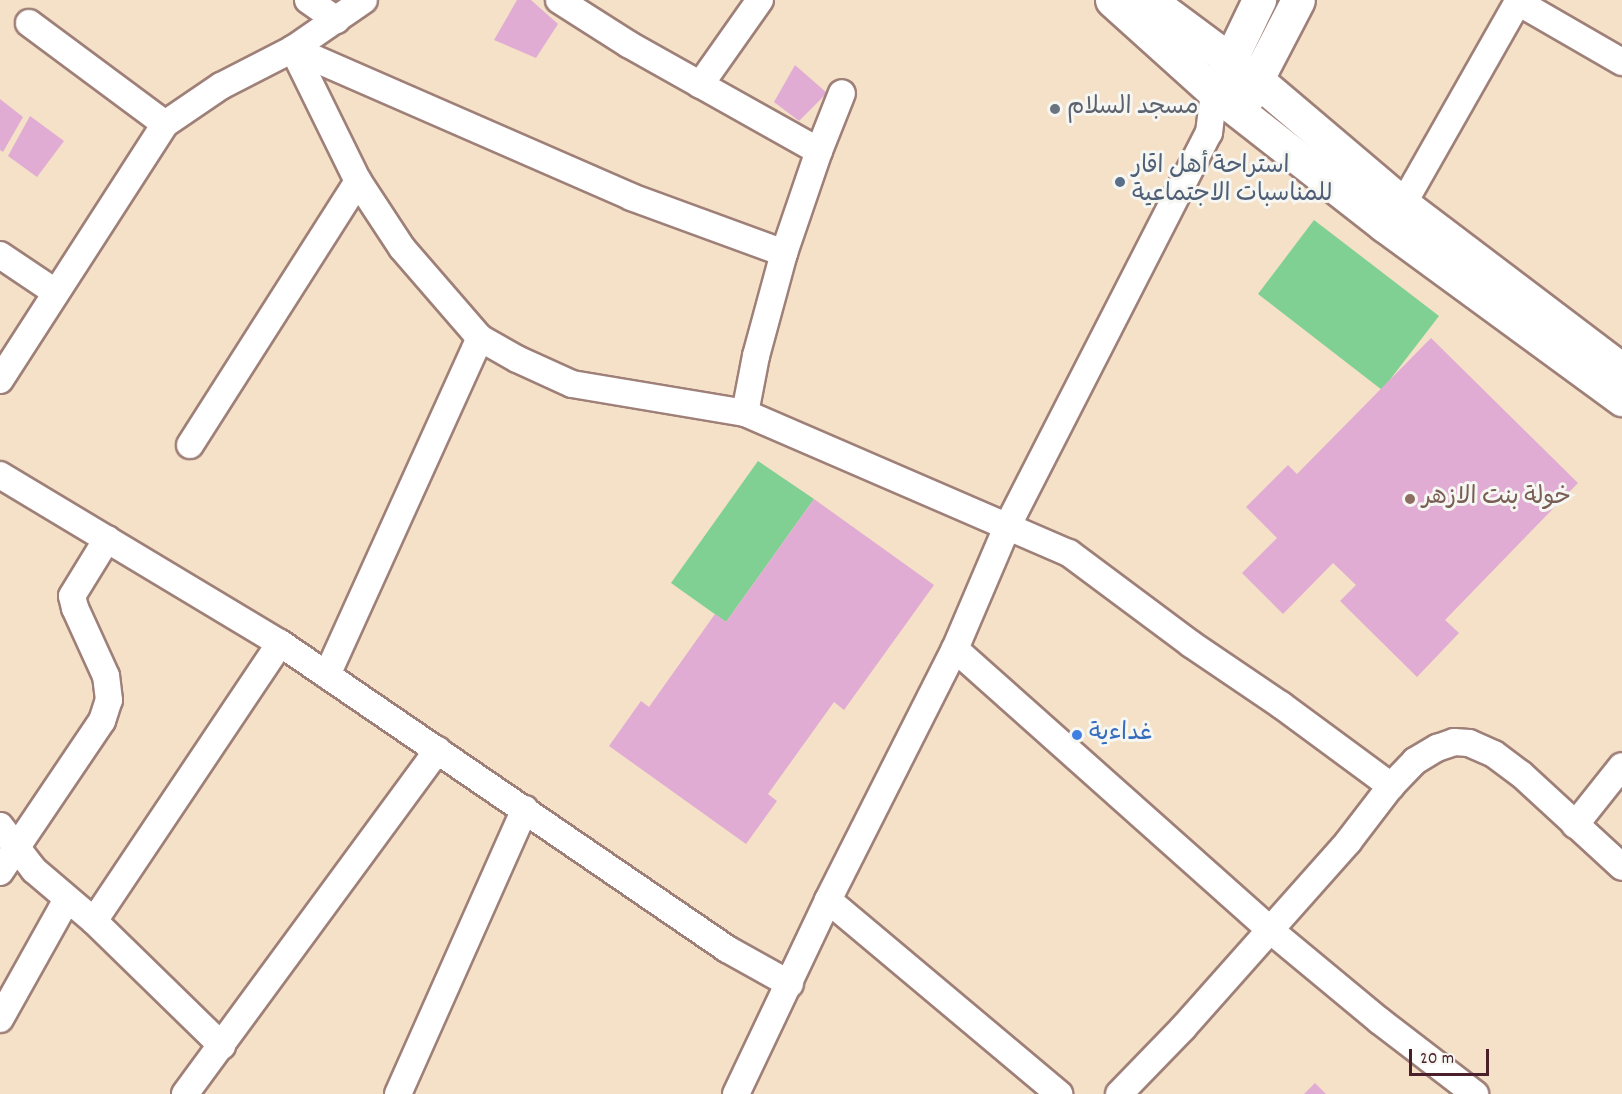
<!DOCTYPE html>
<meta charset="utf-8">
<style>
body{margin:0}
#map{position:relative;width:1622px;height:1094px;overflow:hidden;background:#f4e1c7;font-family:Dekko,"Playpen Sans Arabic",sans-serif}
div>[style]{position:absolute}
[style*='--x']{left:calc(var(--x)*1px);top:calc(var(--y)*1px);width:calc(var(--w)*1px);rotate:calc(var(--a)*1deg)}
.green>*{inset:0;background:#7fd092}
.building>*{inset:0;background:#e1acd3}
.roads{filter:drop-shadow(2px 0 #9f8079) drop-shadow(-2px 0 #9f8079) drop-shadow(0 2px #9f8079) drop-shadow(0 -2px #9f8079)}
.street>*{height:26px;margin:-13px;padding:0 13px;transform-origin:13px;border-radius:13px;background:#fff}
.primary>*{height:33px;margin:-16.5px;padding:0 16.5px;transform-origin:16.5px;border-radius:16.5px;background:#fff}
.dots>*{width:16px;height:16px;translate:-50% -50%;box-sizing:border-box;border:3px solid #f6f6f2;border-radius:50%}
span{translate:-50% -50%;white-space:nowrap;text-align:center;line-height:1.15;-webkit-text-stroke:6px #f6f6f2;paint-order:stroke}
.worship-label{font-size:24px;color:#5b616d}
.left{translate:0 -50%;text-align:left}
.service-label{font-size:24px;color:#4e5e75}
.education-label{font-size:24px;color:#785e54}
.shop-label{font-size:24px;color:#366cbe}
.scale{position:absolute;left:1409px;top:1049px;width:80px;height:27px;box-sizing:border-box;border:3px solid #4a1f2b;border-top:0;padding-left:8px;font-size:18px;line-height:21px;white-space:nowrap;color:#4a1f2b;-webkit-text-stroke:4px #f6f6f2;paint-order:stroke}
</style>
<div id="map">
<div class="green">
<i style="clip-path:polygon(1314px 220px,1439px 316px,1382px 390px,1258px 294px)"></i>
<i style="clip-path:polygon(758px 461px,814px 499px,726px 622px,671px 583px)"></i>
</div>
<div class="building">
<i style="clip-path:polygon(517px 0,531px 0,558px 24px,536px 58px,494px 40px)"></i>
<i style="clip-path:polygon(795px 65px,827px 93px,799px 121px,774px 102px)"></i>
<i style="clip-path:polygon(0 99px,23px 117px,3px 152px,0 150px)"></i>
<i style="clip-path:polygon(30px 116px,64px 141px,37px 177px,8px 156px)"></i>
<i style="clip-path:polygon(1431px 338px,1578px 483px,1445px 620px,1459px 633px,1417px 677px,1340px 601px,1356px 585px,1333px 563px,1283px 614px,1242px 573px,1277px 538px,1246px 507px,1288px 465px,1297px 474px)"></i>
<i style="clip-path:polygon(814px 499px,934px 585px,844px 710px,834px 702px,768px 794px,777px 801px,746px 844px,609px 746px,641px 701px,649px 707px,715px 614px,726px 622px)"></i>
<i style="clip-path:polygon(1315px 1083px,1326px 1094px,1304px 1094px)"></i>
</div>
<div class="roads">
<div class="street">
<i style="--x:308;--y:0;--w:35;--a:35"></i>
<i style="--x:559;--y:0;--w:82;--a:32.5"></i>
<i style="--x:628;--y:44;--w:219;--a:29.3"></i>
<i style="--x:1518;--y:2;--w:120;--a:30"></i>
<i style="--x:29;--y:23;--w:169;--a:36.6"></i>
<i style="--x:293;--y:49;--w:147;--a:63.8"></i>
<i style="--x:358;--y:181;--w:80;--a:56.7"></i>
<i style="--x:402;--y:248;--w:119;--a:49.1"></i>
<i style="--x:480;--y:338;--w:43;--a:29.6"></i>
<i style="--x:517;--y:359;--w:60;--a:24.4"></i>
<i style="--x:572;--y:384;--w:175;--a:9.5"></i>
<i style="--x:745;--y:413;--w:353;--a:23.4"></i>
<i style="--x:1069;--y:553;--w:152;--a:36.7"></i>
<i style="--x:1191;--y:644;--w:109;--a:34.1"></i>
<i style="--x:1281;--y:705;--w:137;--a:36.4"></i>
<i style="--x:293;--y:49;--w:369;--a:23.6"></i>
<i style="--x:631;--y:197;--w:163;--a:20.1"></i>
<i style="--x:700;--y:85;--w:104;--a:-54.8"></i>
<i style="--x:1403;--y:204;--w:235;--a:-60.4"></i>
<i style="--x:0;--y:255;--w:66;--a:33.9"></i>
<i style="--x:0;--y:380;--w:305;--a:-57.2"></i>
<i style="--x:165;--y:124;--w:68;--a:-34.2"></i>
<i style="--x:221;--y:86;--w:81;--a:-27.2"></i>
<i style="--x:293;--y:49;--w:86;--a:-34.6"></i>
<i style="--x:745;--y:413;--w:58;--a:-79.1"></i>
<i style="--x:756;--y:356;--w:107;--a:-74.8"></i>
<i style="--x:784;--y:253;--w:108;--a:-71.1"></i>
<i style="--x:819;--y:151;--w:62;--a:-68.4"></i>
<i style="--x:190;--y:445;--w:313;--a:-57.5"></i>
<i style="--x:0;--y:475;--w:327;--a:31"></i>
<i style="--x:280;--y:643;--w:542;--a:34.39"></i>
<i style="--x:727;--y:949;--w:72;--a:29.1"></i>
<i style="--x:955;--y:649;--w:421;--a:41.7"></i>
<i style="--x:1269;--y:929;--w:144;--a:39.7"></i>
<i style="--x:1380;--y:1021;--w:120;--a:37.5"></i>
<i style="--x:327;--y:675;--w:370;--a:-65.6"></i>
<i style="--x:1575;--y:825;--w:75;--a:-51.5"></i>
<i style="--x:0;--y:826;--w:56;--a:52.3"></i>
<i style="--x:34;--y:870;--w:79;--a:40.4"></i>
<i style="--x:94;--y:921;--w:179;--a:44.3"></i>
<i style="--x:0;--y:872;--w:182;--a:-56"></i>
<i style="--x:102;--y:721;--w:22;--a:-72"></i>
<i style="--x:109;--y:700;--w:24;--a:-97"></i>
<i style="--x:106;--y:676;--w:75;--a:-114.5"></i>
<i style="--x:75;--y:608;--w:12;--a:-104"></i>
<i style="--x:72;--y:596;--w:67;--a:-58.4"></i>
<i style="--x:828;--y:900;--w:302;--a:40"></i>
<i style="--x:94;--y:921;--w:334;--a:-56.2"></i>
<i style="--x:0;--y:1019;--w:137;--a:-60.8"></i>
<i style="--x:185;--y:1094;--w:427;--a:-53.7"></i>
<i style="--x:398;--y:1094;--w:312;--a:-66"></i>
<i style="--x:736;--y:1094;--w:215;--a:-64.6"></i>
<i style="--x:828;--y:900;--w:281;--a:-63.2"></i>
<i style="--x:955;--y:649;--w:135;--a:-66.9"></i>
<i style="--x:1008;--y:525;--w:441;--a:-62.9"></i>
<i style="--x:1209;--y:133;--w:41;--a:-83"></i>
<i style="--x:1119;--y:1094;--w:92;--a:-45.9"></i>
<i style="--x:1183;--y:1028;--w:249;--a:-48.4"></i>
<i style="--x:1348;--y:842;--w:71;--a:-52.5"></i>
<i style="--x:1391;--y:786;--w:35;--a:-46"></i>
<i style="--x:1415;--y:761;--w:26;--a:-31"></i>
<i style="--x:1437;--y:748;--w:18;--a:-19"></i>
<i style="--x:1454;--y:742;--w:15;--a:4"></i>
<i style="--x:1469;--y:743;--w:27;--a:24"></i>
<i style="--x:1494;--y:754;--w:34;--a:37"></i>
<i style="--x:1521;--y:774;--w:137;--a:42.6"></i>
</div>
<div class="primary">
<i style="--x:1112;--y:0;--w:137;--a:42"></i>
<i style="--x:1214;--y:92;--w:216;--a:38"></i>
<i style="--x:1384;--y:225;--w:295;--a:36.2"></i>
<i style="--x:1149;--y:0;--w:136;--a:36.6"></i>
<i style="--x:1258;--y:81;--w:190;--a:40.3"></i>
<i style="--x:1403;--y:204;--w:275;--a:37.2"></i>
<i style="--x:1221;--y:79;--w:88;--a:-64.3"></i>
<i style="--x:1247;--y:98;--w:110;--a:-62.5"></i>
</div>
</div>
<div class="dots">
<i style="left:1055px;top:109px;background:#6b7280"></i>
<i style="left:1120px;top:182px;background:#5c6f8a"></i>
<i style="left:1410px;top:499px;background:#8d6e63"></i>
<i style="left:1077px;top:735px;background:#3f7fe0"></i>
</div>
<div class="worship-label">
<span class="left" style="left:1067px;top:109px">مسجد السلام</span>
</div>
<div class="service-label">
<span class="left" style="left:1132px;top:182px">استراحة أهل اقار<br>للمناسبات الاجتماعية</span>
</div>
<div class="education-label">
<span class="left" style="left:1422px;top:499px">خولة بنت الازهر</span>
</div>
<div class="shop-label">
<span class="left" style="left:1089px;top:735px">غداءية</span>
</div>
<div class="scale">20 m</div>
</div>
